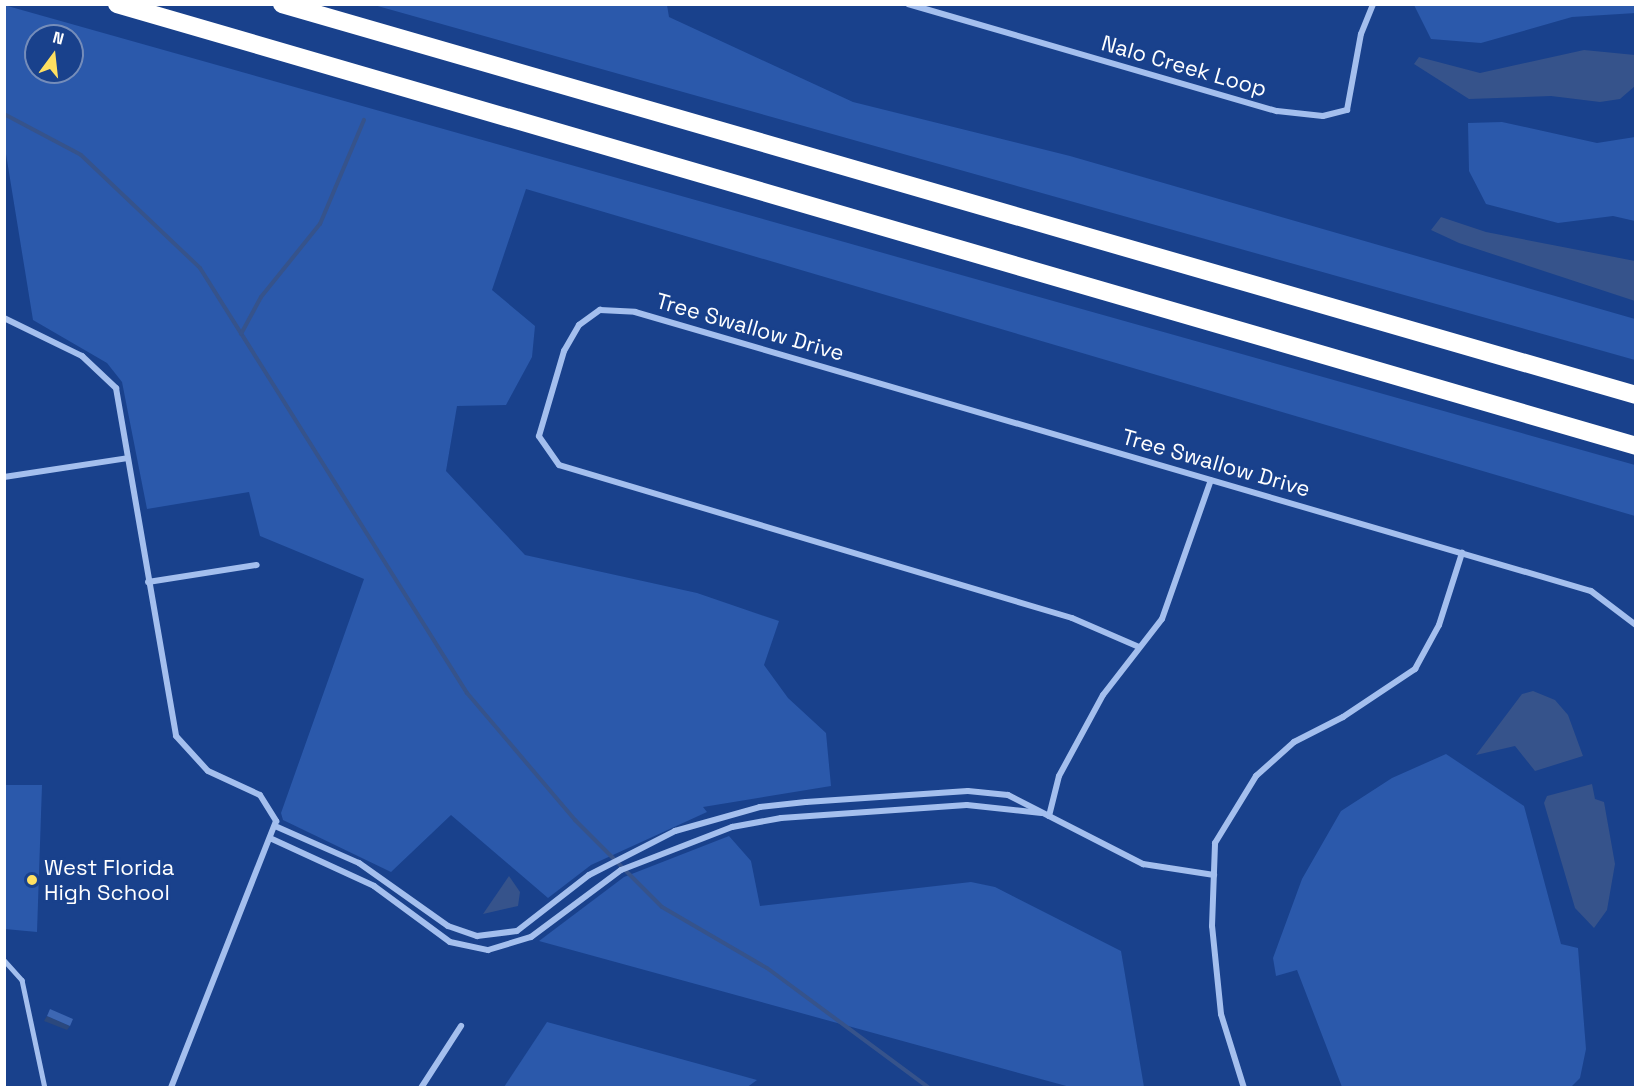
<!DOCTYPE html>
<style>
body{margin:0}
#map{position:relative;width:1640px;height:1092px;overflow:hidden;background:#19418c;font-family:"Space Grotesk",sans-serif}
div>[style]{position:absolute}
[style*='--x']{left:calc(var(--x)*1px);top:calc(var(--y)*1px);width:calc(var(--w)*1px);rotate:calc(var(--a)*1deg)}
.green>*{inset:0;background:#2b59ab}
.water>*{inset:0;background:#36538b}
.stream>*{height:4px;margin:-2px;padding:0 2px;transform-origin:2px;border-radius:2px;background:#36538b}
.lane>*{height:4.5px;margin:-2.25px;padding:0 2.25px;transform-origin:2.25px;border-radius:2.25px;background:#a4bfee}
.street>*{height:6px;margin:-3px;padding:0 3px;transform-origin:3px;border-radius:3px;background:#a4bfee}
.highway>*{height:18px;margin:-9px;padding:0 9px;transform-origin:9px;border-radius:9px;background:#fff}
.shaded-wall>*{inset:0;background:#2b487d}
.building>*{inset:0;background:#3d67b3}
.dots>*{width:16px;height:16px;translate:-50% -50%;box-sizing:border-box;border:3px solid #19418c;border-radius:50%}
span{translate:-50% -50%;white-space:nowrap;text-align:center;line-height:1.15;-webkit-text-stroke:4.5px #19418c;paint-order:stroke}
.street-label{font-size:22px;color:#fff}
.poi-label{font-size:22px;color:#fff}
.left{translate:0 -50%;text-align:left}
.frame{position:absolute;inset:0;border:6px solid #fff;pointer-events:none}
.north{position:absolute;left:24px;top:24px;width:60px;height:60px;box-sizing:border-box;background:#19418c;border:2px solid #758dba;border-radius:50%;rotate:15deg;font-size:16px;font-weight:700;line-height:24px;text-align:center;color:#fff}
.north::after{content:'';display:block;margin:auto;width:21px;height:27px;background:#ffe061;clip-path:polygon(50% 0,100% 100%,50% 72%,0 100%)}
</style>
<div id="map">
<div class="green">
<i style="clip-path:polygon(evenodd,4px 5px,1635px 465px,1635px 516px,526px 189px,492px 290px,535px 326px,532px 357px,506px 405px,457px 406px,446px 471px,525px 555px,697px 593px,779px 621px,764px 665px,788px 698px,826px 733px,831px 786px,703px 807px,707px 812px,591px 865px,548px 898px,451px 815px,391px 872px,283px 820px,281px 813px,364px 579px,260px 536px,249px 492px,147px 509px,122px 382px,107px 363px,33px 320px,5px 148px,4px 5px,36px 36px,72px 36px,72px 72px,36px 72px,36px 36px)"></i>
<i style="clip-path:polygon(374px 5px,667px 5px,669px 17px,853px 102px,1070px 156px,1635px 319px,1635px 360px)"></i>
<i style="clip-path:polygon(1414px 5px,1635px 4px,1636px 13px,1572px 17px,1481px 43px,1431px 39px)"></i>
<i style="clip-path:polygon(1502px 122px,1597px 143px,1635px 137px,1635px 221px,1613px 216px,1558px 223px,1486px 204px,1469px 171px,1468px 123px)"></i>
<i style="clip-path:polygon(1446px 754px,1524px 806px,1561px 944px,1578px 948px,1586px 1049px,1580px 1078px,1571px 1087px,1342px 1087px,1297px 970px,1276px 976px,1273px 958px,1302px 879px,1341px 811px,1392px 778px)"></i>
<i style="clip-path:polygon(5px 785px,42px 785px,37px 932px,5px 929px)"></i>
<i style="clip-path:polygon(729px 836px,751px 861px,760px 906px,971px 882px,995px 887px,1121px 951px,1144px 1087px,1070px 1087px,539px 941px,624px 877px)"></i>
<i style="clip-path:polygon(547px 1022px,558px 1025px,757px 1080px,746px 1088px,504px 1087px)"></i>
</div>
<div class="water">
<i style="clip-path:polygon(1584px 50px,1635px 55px,1635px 86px,1620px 99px,1600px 102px,1551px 96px,1469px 99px,1414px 64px,1419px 57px,1480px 73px)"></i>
<i style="clip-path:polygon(1441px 217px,1486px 232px,1635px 261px,1635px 301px,1459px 243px,1431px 230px)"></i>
<i style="clip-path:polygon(1533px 691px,1555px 700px,1568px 715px,1583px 756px,1535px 771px,1515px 746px,1476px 755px,1522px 694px)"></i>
<i style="clip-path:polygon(1592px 784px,1595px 799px,1604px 802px,1615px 864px,1607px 910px,1594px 928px,1575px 908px,1544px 803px,1547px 796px)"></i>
<i style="clip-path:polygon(509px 876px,520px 892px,518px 906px,483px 914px)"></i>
</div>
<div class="stream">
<i style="--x:4;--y:114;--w:87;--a:28"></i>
<i style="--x:81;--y:155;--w:164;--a:43.5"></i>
<i style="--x:200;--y:268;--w:502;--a:57.86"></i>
<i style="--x:467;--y:693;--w:167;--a:49.6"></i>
<i style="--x:575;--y:820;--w:123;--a:45"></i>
<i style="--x:662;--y:907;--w:121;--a:30.2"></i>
<i style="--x:767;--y:968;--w:202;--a:36.5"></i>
<i style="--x:241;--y:334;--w:42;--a:-61.6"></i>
<i style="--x:261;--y:297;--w:94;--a:-51.1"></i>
<i style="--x:320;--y:224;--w:113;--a:-67.1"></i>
</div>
<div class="lane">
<i style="--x:4;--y:960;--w:27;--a:48"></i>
<i style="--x:22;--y:980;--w:110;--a:78"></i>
</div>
<div class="street">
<i style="--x:908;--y:4;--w:384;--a:16.2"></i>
<i style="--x:1277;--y:111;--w:46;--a:6.2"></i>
<i style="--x:1323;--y:116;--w:25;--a:-14"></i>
<i style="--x:1347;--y:110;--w:77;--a:-79.6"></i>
<i style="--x:1361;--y:34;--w:32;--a:-68"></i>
<i style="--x:4;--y:318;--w:87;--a:26"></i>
<i style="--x:82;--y:356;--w:47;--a:43.3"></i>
<i style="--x:116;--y:388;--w:353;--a:80.2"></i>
<i style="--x:176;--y:736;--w:47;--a:47.6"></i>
<i style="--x:208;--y:771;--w:57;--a:24.8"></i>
<i style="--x:260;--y:795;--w:31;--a:58"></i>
<i style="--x:276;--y:821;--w:287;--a:111.5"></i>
<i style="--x:4;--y:477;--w:125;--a:-8.7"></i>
<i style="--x:148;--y:582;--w:110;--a:-8.9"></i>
<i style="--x:1139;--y:647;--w:73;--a:-156.6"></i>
<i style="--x:1072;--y:618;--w:535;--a:-163.39"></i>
<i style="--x:559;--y:465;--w:35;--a:-125"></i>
<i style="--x:539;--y:436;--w:89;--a:-73.6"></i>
<i style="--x:564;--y:351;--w:30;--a:-60"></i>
<i style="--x:579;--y:325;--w:26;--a:-36"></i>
<i style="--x:600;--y:310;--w:35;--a:3"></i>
<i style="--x:635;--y:312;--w:996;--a:16.27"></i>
<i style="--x:1591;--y:591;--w:56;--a:37.1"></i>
<i style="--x:1049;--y:816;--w:41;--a:-76"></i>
<i style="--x:1059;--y:776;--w:92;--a:-61.5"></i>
<i style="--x:1103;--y:695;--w:96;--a:-52.2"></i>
<i style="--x:1162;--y:619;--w:147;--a:-70.6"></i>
<i style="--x:275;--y:826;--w:92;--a:23.8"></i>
<i style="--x:359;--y:863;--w:109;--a:35.3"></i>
<i style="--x:448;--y:926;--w:31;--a:19"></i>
<i style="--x:477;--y:936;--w:40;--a:-7.1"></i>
<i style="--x:517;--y:931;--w:91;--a:-37.9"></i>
<i style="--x:589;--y:875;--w:97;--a:-27.1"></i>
<i style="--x:675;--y:831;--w:88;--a:-15.8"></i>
<i style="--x:760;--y:807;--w:46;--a:-6.2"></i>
<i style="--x:806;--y:802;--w:162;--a:-3.9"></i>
<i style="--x:968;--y:791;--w:40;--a:5.7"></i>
<i style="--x:1008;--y:795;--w:152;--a:27.1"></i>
<i style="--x:1143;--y:864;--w:72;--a:8.8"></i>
<i style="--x:272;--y:839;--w:112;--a:24.7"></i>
<i style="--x:374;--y:886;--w:94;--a:36.4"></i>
<i style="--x:450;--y:942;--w:39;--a:12"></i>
<i style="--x:488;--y:950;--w:45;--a:-16.8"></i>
<i style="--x:531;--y:937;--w:112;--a:-36.7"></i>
<i style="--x:621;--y:870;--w:119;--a:-21.2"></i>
<i style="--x:732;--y:827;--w:50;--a:-10.4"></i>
<i style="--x:781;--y:818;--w:186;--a:-4"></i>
<i style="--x:967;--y:805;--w:75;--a:6.1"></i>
<i style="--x:421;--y:1088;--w:74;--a:-57.2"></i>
<i style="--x:1244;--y:1088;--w:77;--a:-107.3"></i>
<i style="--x:1221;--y:1014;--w:88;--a:-95.8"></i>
<i style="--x:1212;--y:926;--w:83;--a:-87.9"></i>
<i style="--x:1215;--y:843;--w:79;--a:-58.5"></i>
<i style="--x:1256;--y:776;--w:51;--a:-41.8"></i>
<i style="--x:1294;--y:742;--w:55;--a:-27"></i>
<i style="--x:1343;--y:717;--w:87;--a:-33.7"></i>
<i style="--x:1415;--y:669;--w:50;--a:-61.4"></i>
<i style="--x:1439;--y:625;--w:76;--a:-72.3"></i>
</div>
<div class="highway">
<i style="--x:117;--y:4;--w:1582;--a:16.22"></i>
<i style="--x:282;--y:4;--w:1409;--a:16.11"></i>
</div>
<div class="shaded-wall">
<i style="clip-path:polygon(47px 1016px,70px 1026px,67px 1030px,44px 1021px)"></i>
</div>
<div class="building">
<i style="clip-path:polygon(50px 1009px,73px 1019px,70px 1026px,47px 1016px)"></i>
</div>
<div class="dots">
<i style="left:32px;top:880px;background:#ffe061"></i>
</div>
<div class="street-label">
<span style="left:1184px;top:66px;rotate:16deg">Nalo Creek Loop</span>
<span style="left:750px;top:327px;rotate:16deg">Tree Swallow Drive</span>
<span style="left:1216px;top:463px;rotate:16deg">Tree Swallow Drive</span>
</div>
<div class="poi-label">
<span class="left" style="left:44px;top:880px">West Florida<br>High School</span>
</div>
<div class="frame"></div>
<div class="north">N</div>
</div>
